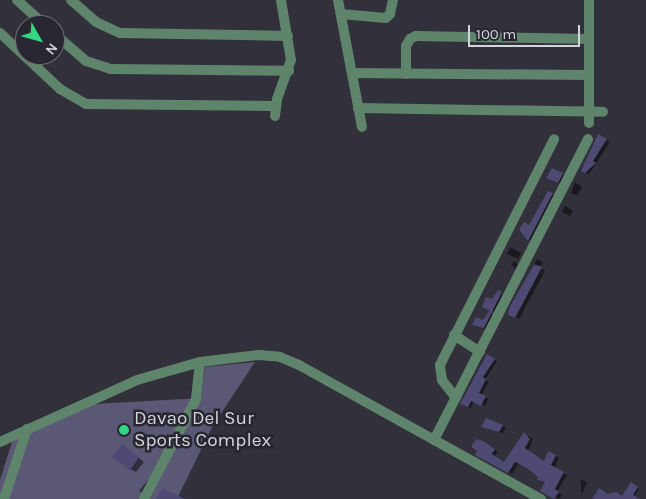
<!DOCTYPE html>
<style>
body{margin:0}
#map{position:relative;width:646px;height:499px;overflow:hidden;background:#31303b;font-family:Karla,sans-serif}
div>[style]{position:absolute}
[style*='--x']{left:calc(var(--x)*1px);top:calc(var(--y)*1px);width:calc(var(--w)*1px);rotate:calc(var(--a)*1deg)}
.green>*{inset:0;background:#5b5875}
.shadow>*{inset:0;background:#0007}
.building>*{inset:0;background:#4f4a73}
.minor>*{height:10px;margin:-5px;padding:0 5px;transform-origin:5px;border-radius:5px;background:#5e846b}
.dots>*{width:14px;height:14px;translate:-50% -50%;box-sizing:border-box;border:2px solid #272631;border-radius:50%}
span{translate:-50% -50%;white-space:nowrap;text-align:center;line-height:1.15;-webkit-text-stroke:5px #272631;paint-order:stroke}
.poi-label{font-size:19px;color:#d4d4db}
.left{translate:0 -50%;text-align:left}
.north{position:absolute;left:15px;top:15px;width:50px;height:50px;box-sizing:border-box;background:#272631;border:1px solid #6c6c75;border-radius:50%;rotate:128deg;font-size:14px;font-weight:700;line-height:20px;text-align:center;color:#d4d4db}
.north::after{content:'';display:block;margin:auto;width:18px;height:22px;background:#30d883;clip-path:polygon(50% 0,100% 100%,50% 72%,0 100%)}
.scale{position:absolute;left:468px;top:25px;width:112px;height:22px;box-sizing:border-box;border:2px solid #d4d4db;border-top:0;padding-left:6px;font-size:15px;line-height:18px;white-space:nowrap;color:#d4d4db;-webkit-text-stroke:4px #272631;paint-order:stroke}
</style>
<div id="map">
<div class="green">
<i style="clip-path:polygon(255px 362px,212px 427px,177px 499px,0 499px,0 480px,12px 442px,94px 404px,201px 398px,205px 367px)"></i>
</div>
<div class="shadow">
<i style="clip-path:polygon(599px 136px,610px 142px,589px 174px,582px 170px)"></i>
<i style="clip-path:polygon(553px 169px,566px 177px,562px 184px,551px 180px)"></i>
<i style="clip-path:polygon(575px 182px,582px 187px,577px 196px,571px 193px)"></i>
<i style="clip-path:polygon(548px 193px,555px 196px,532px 242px,520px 230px,530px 227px)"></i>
<i style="clip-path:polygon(565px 206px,573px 211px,570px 216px,562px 212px)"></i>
<i style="clip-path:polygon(510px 247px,521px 253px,518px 259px,507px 254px)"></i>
<i style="clip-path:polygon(537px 259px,543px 262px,541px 266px,534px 264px)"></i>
<i style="clip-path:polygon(514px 261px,518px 264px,516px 268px,511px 265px)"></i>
<i style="clip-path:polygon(536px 266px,545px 271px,519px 319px,509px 314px)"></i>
<i style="clip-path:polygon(498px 291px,503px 294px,495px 312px,483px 307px,493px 301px)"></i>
<i style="clip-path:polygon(489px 313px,493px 315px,486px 329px,476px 325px,484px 322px)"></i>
<i style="clip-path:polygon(488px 356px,497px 361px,485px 380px,489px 382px,481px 395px,488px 399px,485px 406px,474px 401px,471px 408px,465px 405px)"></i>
<i style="clip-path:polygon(496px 422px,506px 428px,503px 433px,483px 427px)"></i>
<i style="clip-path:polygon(525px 434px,533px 439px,528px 451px,544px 462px,549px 453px,559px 458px,554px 468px,567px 475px,557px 492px,562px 495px,559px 499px,542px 490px,546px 483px,538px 480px,539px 476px,530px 468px,519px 463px,512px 474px,477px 454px,483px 443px,498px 452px,494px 457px,505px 464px)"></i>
<i style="clip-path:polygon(128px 449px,144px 462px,136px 472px,130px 469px)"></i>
<i style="clip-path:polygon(581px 479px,587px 483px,582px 493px,581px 492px)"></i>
<i style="clip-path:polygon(148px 480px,149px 480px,143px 493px,139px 491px)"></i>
<i style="clip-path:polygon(631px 484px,639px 489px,634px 497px,637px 499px,593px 499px,608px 495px,623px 498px)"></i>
</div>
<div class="building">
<i style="clip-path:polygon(598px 134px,607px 139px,593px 161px,596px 163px,585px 173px,581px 171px)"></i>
<i style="clip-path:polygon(552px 168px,563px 173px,558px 183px,546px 178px)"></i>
<i style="clip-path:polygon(548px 191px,553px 193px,528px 241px,519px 230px,524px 222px,529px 225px)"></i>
<i style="clip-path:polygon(534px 265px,542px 267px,515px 318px,508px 315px,509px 308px)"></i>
<i style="clip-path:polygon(498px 290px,502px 292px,492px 312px,482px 307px,486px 297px,492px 299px)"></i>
<i style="clip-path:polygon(489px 311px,492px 312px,484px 328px,472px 325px,476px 317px,483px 320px)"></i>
<i style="clip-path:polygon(487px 354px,495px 359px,483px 377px,486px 379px,479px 393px,486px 396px,481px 406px,471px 401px,468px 407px,460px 404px)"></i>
<i style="clip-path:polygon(486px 418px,503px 425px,499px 432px,481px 427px)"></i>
<i style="clip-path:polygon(524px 432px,530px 439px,525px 448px,544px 461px,548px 451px,556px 455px,551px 465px,564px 472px,555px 489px,559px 492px,554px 499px,540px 491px,545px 482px,537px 480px,538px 477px,527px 468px,515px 462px,508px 473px,475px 455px,477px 451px,471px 447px,476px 439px,483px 441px,495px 449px,492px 454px,504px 462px)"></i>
<i style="clip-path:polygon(122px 444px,139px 457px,130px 470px,112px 457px)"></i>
<i style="clip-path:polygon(631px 482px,638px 487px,633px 495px,640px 499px,592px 499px,599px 488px,608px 494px,616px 492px,622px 496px)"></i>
<i style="clip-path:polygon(162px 488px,185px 499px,156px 499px)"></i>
</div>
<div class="minor">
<i style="--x:17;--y:0;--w:38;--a:42"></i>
<i style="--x:71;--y:0;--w:33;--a:41"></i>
<i style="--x:96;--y:22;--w:26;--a:25"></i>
<i style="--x:120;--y:33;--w:168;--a:1"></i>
<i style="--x:338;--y:0;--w:129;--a:79.3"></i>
<i style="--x:341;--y:14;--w:45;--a:5.1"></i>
<i style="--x:386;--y:18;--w:6;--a:-45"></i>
<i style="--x:390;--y:14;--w:14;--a:-78"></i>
<i style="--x:0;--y:33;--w:82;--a:43"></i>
<i style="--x:60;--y:89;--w:30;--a:30"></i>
<i style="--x:86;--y:104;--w:189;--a:0.6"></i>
<i style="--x:55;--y:34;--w:41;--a:41.1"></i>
<i style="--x:86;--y:61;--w:26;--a:18"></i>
<i style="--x:111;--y:69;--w:178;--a:0.6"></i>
<i style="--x:352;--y:73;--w:237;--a:0.5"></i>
<i style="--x:406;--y:74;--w:28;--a:-90"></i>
<i style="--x:406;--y:46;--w:8;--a:-60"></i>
<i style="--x:410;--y:39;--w:7;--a:-27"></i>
<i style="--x:416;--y:36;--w:173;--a:1"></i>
<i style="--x:358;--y:108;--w:245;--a:0.9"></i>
<i style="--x:275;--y:116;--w:17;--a:-83"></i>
<i style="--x:277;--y:99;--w:41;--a:-70.3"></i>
<i style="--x:291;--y:60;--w:61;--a:-99.5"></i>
<i style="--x:589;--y:123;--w:123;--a:-90"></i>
<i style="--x:454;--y:335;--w:31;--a:33"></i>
<i style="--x:456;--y:398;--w:23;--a:-128"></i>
<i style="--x:442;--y:380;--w:15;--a:-98"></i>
<i style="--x:440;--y:365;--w:253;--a:-63.2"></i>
<i style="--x:434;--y:440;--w:338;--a:-62.9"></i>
<i style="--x:0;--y:442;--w:150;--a:-24.3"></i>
<i style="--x:137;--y:380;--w:66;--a:-15.9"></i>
<i style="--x:200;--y:362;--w:59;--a:-6.8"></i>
<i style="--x:259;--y:355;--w:21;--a:5"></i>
<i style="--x:280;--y:357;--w:21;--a:23"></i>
<i style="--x:299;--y:365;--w:277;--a:29"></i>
<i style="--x:4;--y:499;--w:74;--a:-71.8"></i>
<i style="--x:144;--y:499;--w:113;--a:-62.5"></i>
<i style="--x:196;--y:399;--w:37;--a:-84"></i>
</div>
<div class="dots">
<i style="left:124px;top:430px;background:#30d883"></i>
</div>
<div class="poi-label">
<span class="left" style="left:134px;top:430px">Davao Del Sur<br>Sports Complex</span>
</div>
<div class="north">N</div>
<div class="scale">100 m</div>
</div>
